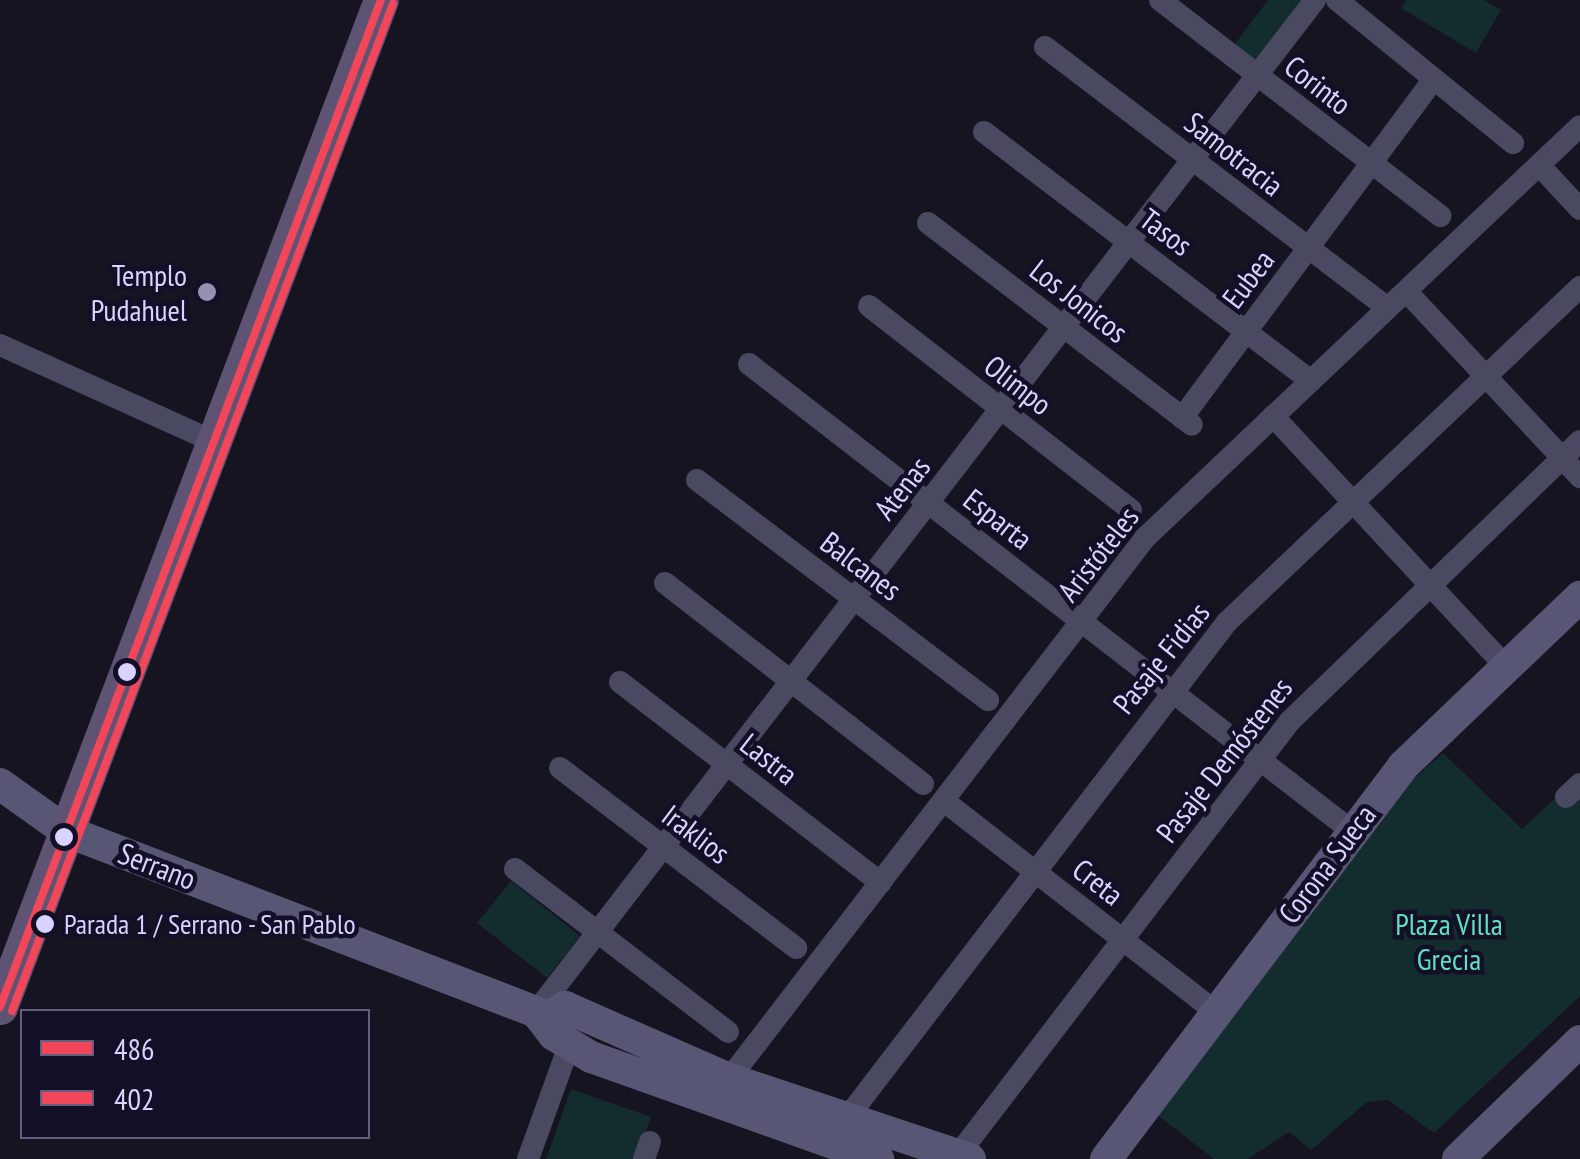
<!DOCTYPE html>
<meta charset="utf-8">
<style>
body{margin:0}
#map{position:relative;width:1580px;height:1159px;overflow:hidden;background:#161421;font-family:"PT Sans Narrow",sans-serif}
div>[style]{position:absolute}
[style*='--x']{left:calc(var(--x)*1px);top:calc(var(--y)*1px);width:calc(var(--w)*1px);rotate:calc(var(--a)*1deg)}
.green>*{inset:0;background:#132c2d}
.street>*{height:22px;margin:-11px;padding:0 11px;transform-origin:11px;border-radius:11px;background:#4a4962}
.secondary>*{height:32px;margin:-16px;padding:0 16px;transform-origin:16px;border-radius:16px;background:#575674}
.primary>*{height:35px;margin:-17.5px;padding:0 17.5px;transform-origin:17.5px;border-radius:17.5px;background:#5e5373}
.bus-1>*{height:8px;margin:-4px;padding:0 4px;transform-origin:4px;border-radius:4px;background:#f2465a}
.bus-2>*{height:8px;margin:-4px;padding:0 4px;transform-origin:4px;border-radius:4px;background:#f2465a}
.dots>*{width:28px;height:28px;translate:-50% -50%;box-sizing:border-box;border:5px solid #130f26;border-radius:50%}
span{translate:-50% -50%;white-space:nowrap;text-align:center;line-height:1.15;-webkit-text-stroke:9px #130f26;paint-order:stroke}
.bus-label{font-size:28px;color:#d9d4ff}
.left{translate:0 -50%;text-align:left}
.street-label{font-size:30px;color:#d9d4ff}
.poi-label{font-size:30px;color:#d9d4ff}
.right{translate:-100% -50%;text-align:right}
.park-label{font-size:30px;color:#5fe0c0}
.legend{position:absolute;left:20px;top:1009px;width:350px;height:130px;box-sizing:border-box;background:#130f26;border:2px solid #625e7d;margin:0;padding:12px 18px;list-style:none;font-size:30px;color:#d9d4ff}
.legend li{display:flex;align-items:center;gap:20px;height:50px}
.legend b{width:50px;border:2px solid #625e7d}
</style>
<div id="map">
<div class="green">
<i style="clip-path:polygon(1268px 0,1306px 0,1259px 63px,1234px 45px)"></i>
<i style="clip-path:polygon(1406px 0,1484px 0,1501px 10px,1476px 53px,1401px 8px)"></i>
<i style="clip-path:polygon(1443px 753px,1522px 829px,1580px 775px,1580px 996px,1434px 1133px,1388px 1100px,1367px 1102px,1311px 1150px,1289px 1132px,1248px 1159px,1214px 1159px,1156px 1114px,1408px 784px)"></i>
<i style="clip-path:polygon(511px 881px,580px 936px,547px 978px,477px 923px)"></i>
<i style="clip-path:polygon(571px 1089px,651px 1117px,636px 1159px,546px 1159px)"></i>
</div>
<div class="street">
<i style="--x:1160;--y:0;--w:354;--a:37.6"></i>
<i style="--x:1337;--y:0;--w:227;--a:39.1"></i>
<i style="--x:1045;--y:47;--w:430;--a:37.3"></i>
<i style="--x:984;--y:132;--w:411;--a:37.3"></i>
<i style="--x:1539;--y:165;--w:60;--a:47"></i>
<i style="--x:928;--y:223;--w:332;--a:37.4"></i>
<i style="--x:1406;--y:291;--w:255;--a:46.9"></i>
<i style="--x:869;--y:306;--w:332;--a:37.9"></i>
<i style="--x:0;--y:345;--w:236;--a:24.3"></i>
<i style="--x:749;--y:364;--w:763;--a:37.76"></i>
<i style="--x:1273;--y:416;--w:342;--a:47.1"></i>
<i style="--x:1182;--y:418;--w:422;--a:-53.4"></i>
<i style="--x:697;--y:480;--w:365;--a:37.1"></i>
<i style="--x:665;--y:583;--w:327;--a:37.9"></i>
<i style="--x:620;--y:682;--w:329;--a:37.6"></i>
<i style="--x:560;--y:768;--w:297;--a:37.3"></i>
<i style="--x:1566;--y:797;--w:19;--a:-43"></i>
<i style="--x:944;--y:801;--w:343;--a:37.8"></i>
<i style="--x:515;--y:869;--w:268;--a:37.4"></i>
<i style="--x:536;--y:1012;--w:1277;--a:-52.41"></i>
<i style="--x:729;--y:1079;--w:682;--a:-52.44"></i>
<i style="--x:1145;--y:538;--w:599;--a:-43.44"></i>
<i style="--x:847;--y:1118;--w:625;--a:-52.54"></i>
<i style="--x:1227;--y:622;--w:487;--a:-43.5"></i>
<i style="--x:958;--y:1155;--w:546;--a:-52.58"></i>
<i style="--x:1290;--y:721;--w:403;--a:-44"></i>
<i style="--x:528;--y:1159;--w:120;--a:-70.1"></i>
<i style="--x:644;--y:1159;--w:18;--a:-71"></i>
</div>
<div class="secondary">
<i style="--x:0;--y:784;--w:81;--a:35.5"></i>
<i style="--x:66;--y:831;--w:504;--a:21.06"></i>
<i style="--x:536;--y:1012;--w:29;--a:52"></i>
<i style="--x:554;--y:1035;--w:43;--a:30.7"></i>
<i style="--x:591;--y:1057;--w:305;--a:19.6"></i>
<i style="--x:548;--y:1017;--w:20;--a:-30"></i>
<i style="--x:565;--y:1007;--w:179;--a:23.7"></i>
<i style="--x:729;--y:1079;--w:254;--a:18.4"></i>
<i style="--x:1106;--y:1159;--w:493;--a:-52.9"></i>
<i style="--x:1403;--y:766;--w:245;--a:-43.7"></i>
<i style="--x:1458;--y:1159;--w:170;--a:-44"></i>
</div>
<div class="primary">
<i style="--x:0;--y:1007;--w:1077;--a:-69.28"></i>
</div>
<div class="bus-1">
<i style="--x:0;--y:1007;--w:1077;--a:-69.28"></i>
</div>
<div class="bus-2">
<i style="--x:12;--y:1011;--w:1077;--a:-69.28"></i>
</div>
<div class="dots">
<i style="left:207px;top:292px;background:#9591b1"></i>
<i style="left:127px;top:672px;background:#d9d4ff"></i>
<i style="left:64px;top:837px;background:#d9d4ff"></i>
<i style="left:45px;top:924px;background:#d9d4ff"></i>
</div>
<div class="bus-label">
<span class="left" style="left:64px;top:924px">Parada 1 / Serrano - San Pablo</span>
</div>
<div class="street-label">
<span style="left:1318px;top:85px;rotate:38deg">Corinto</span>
<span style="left:1234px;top:154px;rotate:38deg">Samotracia</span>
<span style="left:1166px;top:232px;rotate:37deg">Tasos</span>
<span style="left:1248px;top:279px;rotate:-53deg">Eubea</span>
<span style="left:1079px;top:301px;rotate:38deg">Los Jonicos</span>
<span style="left:1018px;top:385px;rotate:38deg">Olimpo</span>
<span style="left:902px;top:488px;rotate:-52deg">Atenas</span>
<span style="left:998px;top:519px;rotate:38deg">Esparta</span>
<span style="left:1098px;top:554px;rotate:-52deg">Aristóteles</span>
<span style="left:861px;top:566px;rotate:37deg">Balcanes</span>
<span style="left:1161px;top:658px;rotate:-51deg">Pasaje Fidias</span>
<span style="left:769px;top:759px;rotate:38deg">Lastra</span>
<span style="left:1224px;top:760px;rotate:-52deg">Pasaje Demóstenes</span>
<span style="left:696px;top:834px;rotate:37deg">Iraklios</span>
<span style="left:1327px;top:864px;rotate:-53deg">Corona Sueca</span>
<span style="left:157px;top:866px;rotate:21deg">Serrano</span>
<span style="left:1098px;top:882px;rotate:38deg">Creta</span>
</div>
<div class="poi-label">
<span class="right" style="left:187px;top:292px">Templo<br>Pudahuel</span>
</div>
<div class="park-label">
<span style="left:1449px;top:941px">Plaza Villa<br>Grecia</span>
</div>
<ul class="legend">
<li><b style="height:12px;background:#f2465a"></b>486</li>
<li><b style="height:12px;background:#f2465a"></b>402</li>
</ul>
</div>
